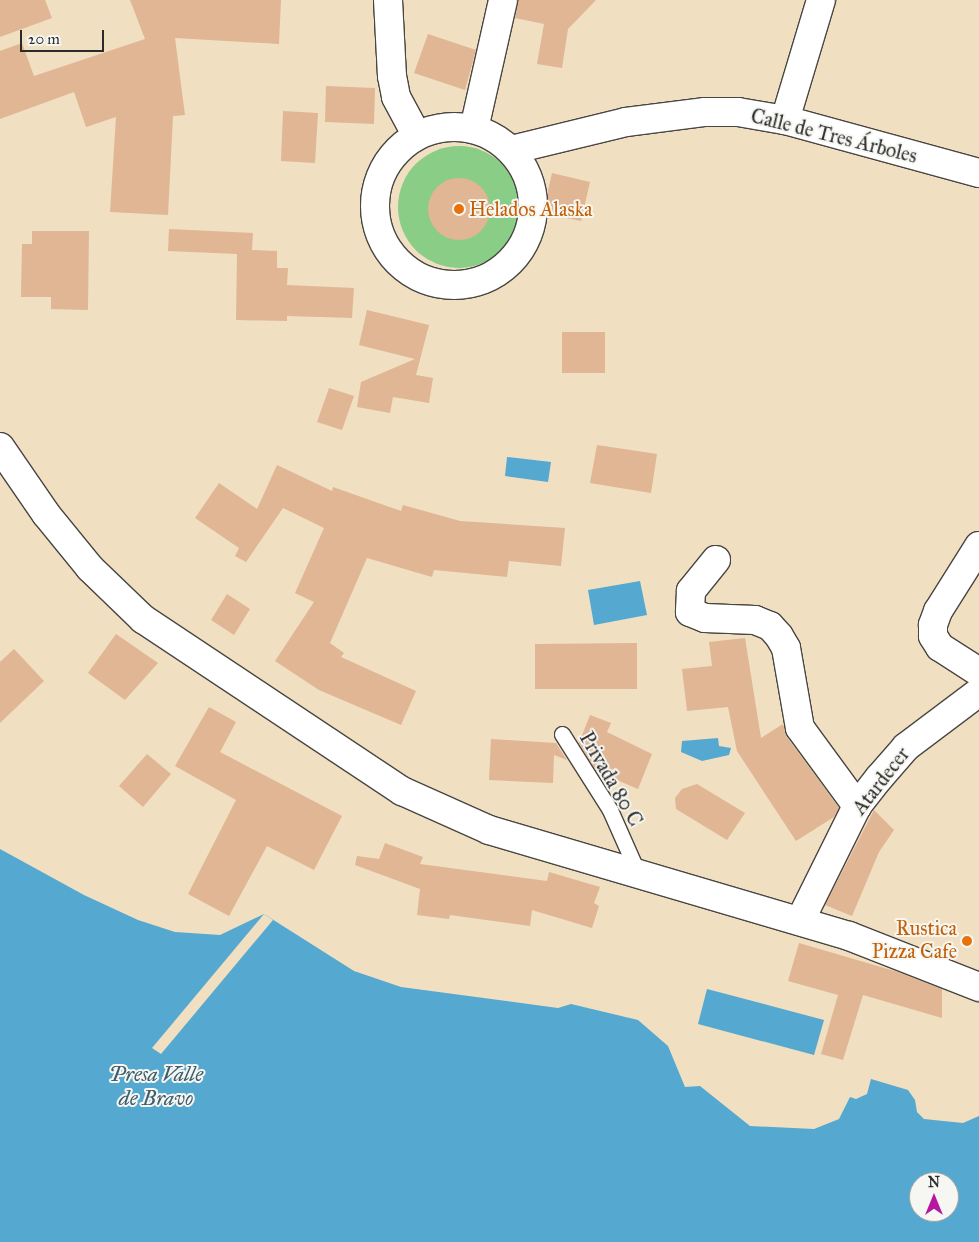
<!DOCTYPE html>
<meta charset="utf-8">
<style>
body{margin:0}
#map{position:relative;width:979px;height:1242px;overflow:hidden;background:#f0dfc1;font-family:"IM FELL Great Primer",serif}
div>[style]{position:absolute}
[style*='--x']{left:calc(var(--x)*1px);top:calc(var(--y)*1px);width:calc(var(--w)*1px);rotate:calc(var(--a)*1deg)}
.green>*{inset:0;background:#89cd87}
.round{border-radius:50%}
.water>*{inset:0;background:#55a8d0}
.pier>*{inset:0;background:#f0dfc1}
.building>*{inset:0;background:#e0b694}
.roads{filter:drop-shadow(1px 0 #494642) drop-shadow(-1px 0 #494642) drop-shadow(0 1px #494642) drop-shadow(0 -1px #494642)}
.service>*{height:15px;margin:-7.5px;padding:0 7.5px;transform-origin:7.5px;border-radius:7.5px;background:#fff}
.minor>*{height:28px;margin:-14px;padding:0 14px;transform-origin:14px;border-radius:14px;background:#fff}
.minor>.ring{margin:-14px;padding:0;box-sizing:content-box;background:none;border:28px solid #fff;border-radius:50%}
.secondary>*{height:28px;margin:-14px;padding:0 14px;transform-origin:14px;border-radius:14px;background:#fff}
.dots>*{width:14px;height:14px;translate:-50% -50%;box-sizing:border-box;border:2px solid #f6f6f2;border-radius:50%}
span{translate:-50% -50%;white-space:nowrap;text-align:center;line-height:1.15;-webkit-text-stroke:4px #f6f6f2;paint-order:stroke}
.street-label{font-size:20px;color:#2b2b2b}
.food-label{font-size:20px;color:#c56008}
.left{translate:0 -50%;text-align:left}
.right{translate:-100% -50%;text-align:right}
.water-label{font-size:21px;color:#3c5d6d;font-style:italic}
.north{position:absolute;left:909px;top:1172px;width:50px;height:50px;box-sizing:border-box;background:#f6f6f2;border:1px solid #a5a5a2;border-radius:50%;rotate:0deg;font-size:14px;font-weight:700;line-height:20px;text-align:center;color:#2b2b2b}
.north::after{content:'';display:block;margin:auto;width:18px;height:22px;background:#b5179e;clip-path:polygon(50% 0,100% 100%,50% 72%,0 100%)}
.scale{position:absolute;left:20px;top:30px;width:84px;height:22px;box-sizing:border-box;border:2px solid #2b2b2b;border-top:0;padding-left:6px;font-size:15px;line-height:18px;white-space:nowrap;color:#2b2b2b;-webkit-text-stroke:4px #f6f6f2;paint-order:stroke}
</style>
<div id="map">
<div class="green">
<i class="round" style="left:398px;top:146px;width:122px;height:122px"></i>
</div>
<div class="water">
<i style="clip-path:polygon(507px 457px,551px 462px,548px 482px,505px 476px)"></i>
<i style="clip-path:polygon(640px 581px,647px 615px,594px 625px,588px 590px)"></i>
<i style="clip-path:polygon(718px 738px,719px 746px,731px 748px,729px 755px,702px 761px,681px 752px,682px 741px)"></i>
<i style="clip-path:polygon(evenodd,0 849px,84px 895px,138px 920px,175px 932px,220px 935px,264px 914px,354px 971px,401px 987px,558px 1008px,571px 1004px,638px 1020px,668px 1046px,685px 1087px,700px 1086px,750px 1126px,814px 1129px,839px 1119px,850px 1097px,856px 1099px,867px 1094px,871px 1079px,908px 1090px,915px 1100px,917px 1112px,924px 1119px,963px 1123px,979px 1116px,979px 1242px,0 1242px,0 849px,919px 1182px,949px 1182px,949px 1212px,919px 1212px,919px 1182px)"></i>
<i style="clip-path:polygon(707px 989px,824px 1020px,814px 1055px,698px 1024px)"></i>
</div>
<div class="pier">
<i style="clip-path:polygon(264px 914px,273px 920px,161px 1054px,152px 1048px)"></i>
</div>
<div class="building">
<i style="clip-path:polygon(0 0,45px 0,52px 18px,0 37px)"></i>
<i style="clip-path:polygon(130px 0,281px 0,279px 44px,175px 38px,185px 115px,173px 116px,168px 215px,110px 212px,116px 117px,86px 127px,74px 92px,0 119px,0 51px,22px 43px,34px 76px,145px 39px)"></i>
<i style="clip-path:polygon(518px 0,596px 0,568px 29px,562px 68px,537px 64px,544px 24px,515px 18px)"></i>
<i style="clip-path:polygon(428px 34px,476px 50px,465px 90px,414px 73px)"></i>
<i style="clip-path:polygon(326px 86px,375px 88px,374px 124px,325px 122px)"></i>
<i style="clip-path:polygon(283px 111px,318px 113px,315px 163px,281px 161px)"></i>
<i style="clip-path:polygon(552px 173px,590px 182px,581px 221px,543px 213px)"></i>
<i class="round" style="left:428px;top:178px;width:62px;height:62px"></i>
<i style="clip-path:polygon(169px 229px,253px 233px,252px 250px,277px 251px,277px 268px,288px 268px,287px 285px,354px 288px,352px 318px,287px 316px,287px 321px,236px 320px,237px 254px,168px 251px)"></i>
<i style="clip-path:polygon(32px 231px,89px 231px,88px 310px,51px 309px,51px 297px,21px 297px,22px 244px,32px 244px)"></i>
<i style="clip-path:polygon(367px 310px,429px 325px,416px 375px,433px 378px,429px 403px,393px 397px,390px 413px,357px 407px,361px 382px,415px 359px,359px 345px)"></i>
<i style="clip-path:polygon(562px 332px,605px 332px,605px 373px,562px 373px)"></i>
<i style="clip-path:polygon(329px 388px,354px 396px,342px 430px,317px 422px)"></i>
<i style="clip-path:polygon(597px 445px,657px 454px,651px 493px,590px 483px)"></i>
<i style="clip-path:polygon(277px 465px,332px 491px,333px 487px,401px 511px,403px 505px,460px 521px,565px 528px,561px 566px,509px 561px,507px 577px,434px 570px,432px 577px,367px 558px,330px 643px,344px 653px,341px 657px,416px 691px,401px 725px,319px 690px,275px 661px,314px 602px,295px 593px,324px 528px,283px 508px,246px 562px,235px 556px,239px 548px,195px 518px,219px 483px,257px 509px)"></i>
<i style="clip-path:polygon(227px 594px,250px 609px,234px 635px,211px 620px)"></i>
<i style="clip-path:polygon(116px 634px,158px 663px,125px 700px,88px 673px)"></i>
<i style="clip-path:polygon(745px 638px,761px 738px,783px 724px,787px 737px,839px 808px,834px 817px,796px 841px,737px 751px,728px 707px,687px 711px,682px 669px,712px 666px,709px 642px)"></i>
<i style="clip-path:polygon(637px 643px,637px 689px,535px 689px,535px 644px)"></i>
<i style="clip-path:polygon(14px 649px,44px 681px,0 723px,0 662px)"></i>
<i style="clip-path:polygon(209px 707px,236px 722px,220px 752px,342px 816px,314px 870px,267px 846px,229px 916px,188px 894px,236px 800px,175px 766px)"></i>
<i style="clip-path:polygon(590px 715px,611px 723px,607px 732px,652px 754px,638px 789px,596px 771px,579px 743px)"></i>
<i style="clip-path:polygon(491px 739px,556px 743px,567px 760px,554px 755px,553px 783px,489px 780px)"></i>
<i style="clip-path:polygon(147px 754px,171px 774px,143px 807px,119px 786px)"></i>
<i style="clip-path:polygon(697px 784px,745px 813px,727px 840px,676px 809px,675px 798px,682px 789px)"></i>
<i style="clip-path:polygon(874px 810px,894px 830px,879px 852px,852px 916px,825px 905px)"></i>
<i style="clip-path:polygon(385px 843px,423px 857px,420px 864px,547px 881px,549px 872px,600px 887px,594px 903px,599px 906px,592px 928px,532px 910px,530px 926px,450px 915px,449px 919px,417px 915px,420px 889px,355px 865px,357px 856px,379px 859px)"></i>
<i style="clip-path:polygon(799px 943px,898px 972px,942px 989px,942px 1018px,863px 995px,843px 1060px,821px 1054px,838px 995px,788px 981px)"></i>
</div>
<div class="roads">
<div class="service">
<i style="--x:562;--y:734;--w:90;--a:57.7"></i>
<i style="--x:610;--y:810;--w:67;--a:66.1"></i>
</div>
<div class="minor">
<i style="--x:388;--y:0;--w:76;--a:87"></i>
<i style="--x:392;--y:76;--w:21;--a:79"></i>
<i style="--x:396;--y:97;--w:44;--a:61.7"></i>
<i style="--x:785;--y:120;--w:125;--a:-73.3"></i>
<i class="ring" style="left:375px;top:127px;width:130px;height:130px"></i>
<i style="--x:474;--y:129;--w:132;--a:-77.3"></i>
<i style="--x:511;--y:150;--w:118;--a:-13.7"></i>
<i style="--x:626;--y:122;--w:80;--a:-7.2"></i>
<i style="--x:705;--y:112;--w:33;--a:0"></i>
<i style="--x:738;--y:112;--w:48;--a:9.7"></i>
<i style="--x:785;--y:120;--w:201;--a:15.3"></i>
<i style="--x:979;--y:546;--w:77;--a:122.2"></i>
<i style="--x:938;--y:611;--w:15;--a:110"></i>
<i style="--x:933;--y:625;--w:11;--a:90"></i>
<i style="--x:933;--y:636;--w:13;--a:58"></i>
<i style="--x:940;--y:647;--w:46;--a:32.7"></i>
<i style="--x:716;--y:560;--w:40;--a:129"></i>
<i style="--x:691;--y:591;--w:21;--a:93"></i>
<i style="--x:690;--y:612;--w:16;--a:22"></i>
<i style="--x:705;--y:618;--w:50;--a:2.3"></i>
<i style="--x:755;--y:620;--w:16;--a:22"></i>
<i style="--x:770;--y:626;--w:13;--a:48"></i>
<i style="--x:779;--y:636;--w:14;--a:60"></i>
<i style="--x:786;--y:648;--w:81;--a:80.1"></i>
<i style="--x:800;--y:728;--w:97;--a:53.8"></i>
<i style="--x:800;--y:921;--w:128;--a:-63.6"></i>
<i style="--x:857;--y:806;--w:36;--a:-52"></i>
<i style="--x:879;--y:778;--w:41;--a:-48.9"></i>
<i style="--x:906;--y:747;--w:91;--a:-37"></i>
</div>
<div class="secondary">
<i style="--x:0;--y:447;--w:81;--a:55.5"></i>
<i style="--x:46;--y:514;--w:70;--a:50.8"></i>
<i style="--x:90;--y:568;--w:74;--a:43.9"></i>
<i style="--x:143;--y:619;--w:311;--a:33.6"></i>
<i style="--x:402;--y:791;--w:95;--a:24.1"></i>
<i style="--x:489;--y:830;--w:375;--a:16.4"></i>
<i style="--x:849;--y:936;--w:140;--a:21.4"></i>
</div>
</div>
<div class="dots">
<i style="left:459px;top:209px;background:#e8710a"></i>
<i style="left:967px;top:941px;background:#e8710a"></i>
</div>
<div class="street-label">
<span style="left:834px;top:136px;rotate:14deg">Calle de Tres Árboles</span>
<span style="left:611px;top:779px;rotate:60deg">Privada 80 C</span>
<span style="left:881px;top:781px;rotate:-52deg">Atardecer</span>
</div>
<div class="food-label">
<span class="left" style="left:469px;top:209px">Helados Alaska</span>
<span class="right" style="left:957px;top:940px">Rustica<br>Pizza Cafe</span>
</div>
<div class="water-label">
<span style="left:156px;top:1086px">Presa Valle<br>de Bravo</span>
</div>
<div class="north">N</div>
<div class="scale">20 m</div>
</div>
